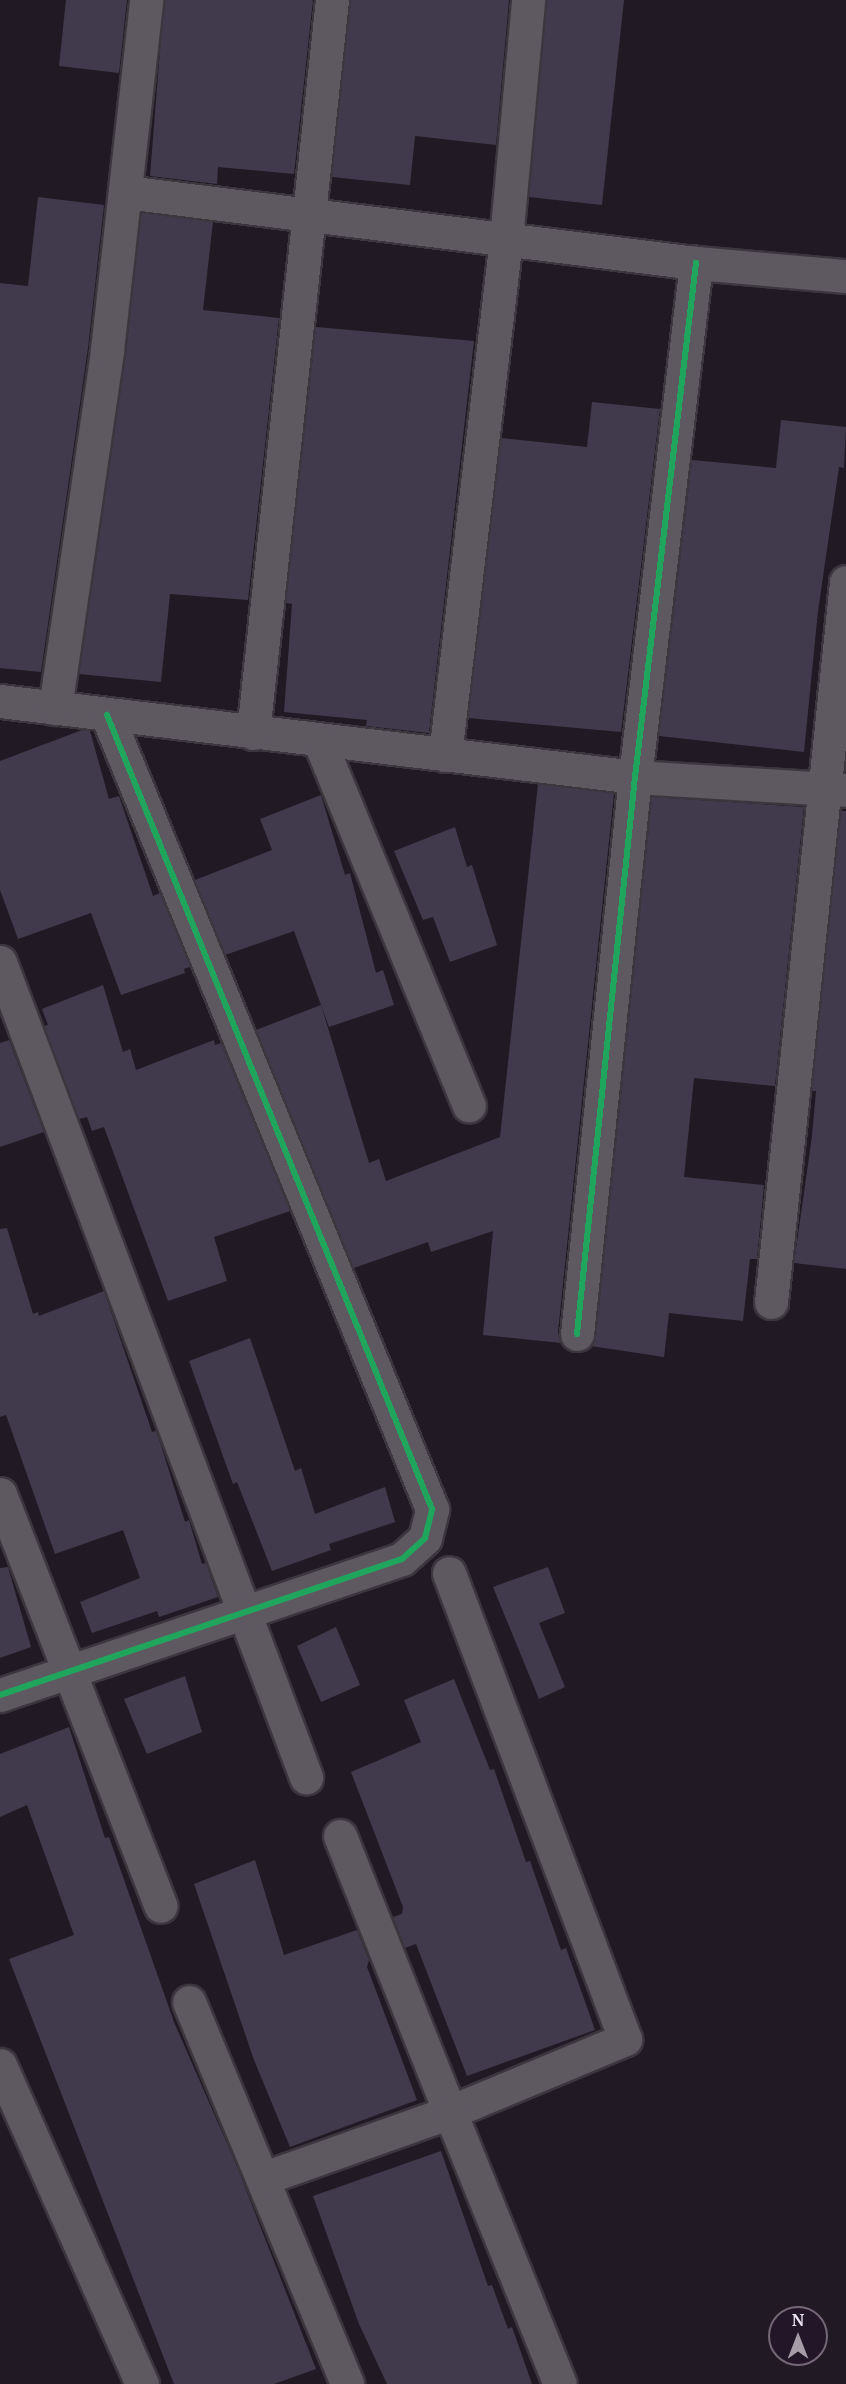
<!DOCTYPE html>
<style>
body{margin:0}
#map{position:relative;width:846px;height:2384px;overflow:hidden;background:#211a24;font-family:"Noto Serif",serif}
div>[style]{position:absolute}
[style*='--x']{left:calc(var(--x)*1px);top:calc(var(--y)*1px);width:calc(var(--w)*1px);rotate:calc(var(--a)*1deg)}
.building>*{inset:0;background:#403a4c}
.roads{filter:drop-shadow(2px 0 #3c363e) drop-shadow(-2px 0 #3c363e) drop-shadow(0 2px #3c363e) drop-shadow(0 -2px #3c363e)}
.street>*{height:33px;margin:-16.5px;padding:0 16.5px;transform-origin:16.5px;border-radius:16.5px;background:#5e5861}
.cycleway>*{height:6px;margin:-3px;padding:0 3px;transform-origin:3px;border-radius:3px;background:#20a55d}
span{translate:-50% -50%;white-space:nowrap;text-align:center;line-height:1.15;-webkit-text-stroke:6px #231628;paint-order:stroke}
.north{position:absolute;left:768px;top:2306px;width:60px;height:60px;box-sizing:border-box;background:#231628;border:2px solid #746878;border-radius:50%;rotate:0deg;font-size:16px;font-weight:700;line-height:24px;text-align:center;color:#ede3f0}
.north::after{content:'';display:block;margin:auto;width:21px;height:27px;background:#a69da9;clip-path:polygon(50% 0,100% 100%,50% 72%,0 100%)}
</style>
<div id="map">
<div class="building">
<i style="clip-path:polygon(66px 0,127px 0,119px 73px,59px 66px)"></i>
<i style="clip-path:polygon(164px 0,313px 0,294px 174px,218px 167px,217px 184px,150px 176px)"></i>
<i style="clip-path:polygon(350px 0,509px 0,496px 145px,415px 136px,410px 185px,332px 177px)"></i>
<i style="clip-path:polygon(546px 0,624px 0,602px 205px,529px 197px)"></i>
<i style="clip-path:polygon(38px 197px,104px 205px,88px 348px,41px 672px,0 668px,0 283px,28px 286px)"></i>
<i style="clip-path:polygon(141px 213px,213px 222px,203px 310px,279px 318px,248px 600px,170px 594px,161px 682px,79px 674px,126px 353px)"></i>
<i style="clip-path:polygon(316px 327px,474px 341px,429px 733px,366px 726px,367px 720px,284px 712px,292px 604px,286px 603px)"></i>
<i style="clip-path:polygon(592px 402px,660px 409px,621px 732px,468px 718px,501px 438px,587px 447px)"></i>
<i style="clip-path:polygon(781px 420px,846px 427px,844px 468px,839px 467px,818px 611px,804px 752px,659px 736px,692px 460px,776px 468px)"></i>
<i style="clip-path:polygon(82px 730px,90px 731px,109px 799px,119px 796px,153px 896px,160px 893px,190px 967px,184px 969px,185px 973px,121px 995px,91px 913px,18px 939px,0 890px,0 761px)"></i>
<i style="clip-path:polygon(538px 784px,614px 793px,558px 1332px,561px 1343px,483px 1335px,493px 1231px,431px 1252px,428px 1242px,354px 1268px,256px 1030px,321px 1005px,369px 1163px,379px 1159px,386px 1181px,500px 1137px)"></i>
<i style="clip-path:polygon(321px 795px,345px 875px,350px 873px,376px 973px,383px 970px,394px 1005px,329px 1027px,294px 931px,225px 955px,195px 880px,272px 850px,260px 819px)"></i>
<i style="clip-path:polygon(652px 797px,804px 807px,775px 1086px,694px 1078px,684px 1177px,764px 1185px,757px 1259px,750px 1259px,743px 1321px,669px 1313px,664px 1357px,591px 1346px,596px 1336px)"></i>
<i style="clip-path:polygon(841px 811px,846px 811px,846px 1269px,794px 1263px,812px 1136px,816px 1091px,812px 1091px)"></i>
<i style="clip-path:polygon(455px 827px,467px 867px,472px 865px,497px 945px,450px 962px,433px 917px,423px 920px,394px 851px)"></i>
<i style="clip-path:polygon(103px 985px,123px 1052px,130px 1049px,136px 1070px,214px 1040px,215px 1045px,221px 1043px,290px 1211px,214px 1237px,227px 1281px,168px 1301px,104px 1127px,92px 1131px,87px 1117px,79px 1119px,44px 1026px,48px 1025px,42px 1009px)"></i>
<i style="clip-path:polygon(9px 1040px,44px 1132px,0 1147px,0 1043px)"></i>
<i style="clip-path:polygon(7px 1228px,33px 1314px,38px 1312px,39px 1316px,104px 1291px,152px 1432px,156px 1431px,160px 1442px,185px 1522px,189px 1520px,202px 1564px,206px 1563px,218px 1597px,159px 1617px,157px 1611px,92px 1633px,80px 1602px,140px 1578px,123px 1530px,55px 1554px,6px 1415px,0 1417px,0 1229px)"></i>
<i style="clip-path:polygon(250px 1338px,295px 1471px,301px 1468px,315px 1514px,385px 1487px,395px 1522px,329px 1544px,331px 1550px,272px 1571px,237px 1482px,233px 1484px,189px 1361px)"></i>
<i style="clip-path:polygon(8px 1567px,31px 1647px,0 1658px,0 1568px)"></i>
<i style="clip-path:polygon(548px 1567px,565px 1613px,539px 1623px,565px 1687px,539px 1699px,493px 1587px)"></i>
<i style="clip-path:polygon(336px 1627px,360px 1685px,321px 1702px,297px 1646px)"></i>
<i style="clip-path:polygon(185px 1676px,202px 1732px,147px 1754px,124px 1699px)"></i>
<i style="clip-path:polygon(454px 1679px,490px 1770px,494px 1769px,526px 1862px,530px 1861px,561px 1950px,566px 1948px,595px 2030px,467px 2076px,416px 1944px,405px 1948px,393px 1917px,402px 1914px,403px 1907px,351px 1772px,421px 1742px,404px 1700px)"></i>
<i style="clip-path:polygon(69px 1727px,105px 1838px,109px 1837px,174px 2022px,236px 2164px,316px 2369px,274px 2384px,174px 2384px,9px 1959px,74px 1935px,27px 1805px,0 1817px,0 1754px)"></i>
<i style="clip-path:polygon(255px 1860px,284px 1955px,357px 1930px,369px 1960px,367px 1967px,417px 2100px,290px 2147px,254px 2060px,194px 1884px)"></i>
<i style="clip-path:polygon(441px 2151px,488px 2286px,492px 2285px,508px 2329px,512px 2327px,532px 2384px,387px 2384px,359px 2324px,313px 2196px)"></i>
</div>
<div class="roads">
<div class="street">
<i style="--x:125;--y:192;--w:575;--a:7.09"></i>
<i style="--x:696;--y:263;--w:151;--a:5"></i>
<i style="--x:0;--y:701;--w:640;--a:6.82"></i>
<i style="--x:635;--y:777;--w:211;--a:3.5"></i>
<i style="--x:55;--y:708;--w:362;--a:-81.7"></i>
<i style="--x:107;--y:350;--w:352;--a:-83.6"></i>
<i style="--x:253;--y:733;--w:737;--a:-83.85"></i>
<i style="--x:319;--y:740;--w:395;--a:67.7"></i>
<i style="--x:445;--y:755;--w:520;--a:-83.26"></i>
<i style="--x:506;--y:239;--w:240;--a:-84.7"></i>
<i style="--x:0;--y:962;--w:871;--a:69.42"></i>
<i style="--x:771;--y:1302;--w:724;--a:-84.05"></i>
<i style="--x:577;--y:1334;--w:560;--a:-84.06"></i>
<i style="--x:635;--y:777;--w:518;--a:-83.23"></i>
<i style="--x:0;--y:1494;--w:442;--a:68.7"></i>
<i style="--x:0;--y:1695;--w:424;--a:-18.7"></i>
<i style="--x:402;--y:1559;--w:31;--a:-42"></i>
<i style="--x:425;--y:1538;--w:30;--a:-76"></i>
<i style="--x:432;--y:1509;--w:858;--a:-112.26"></i>
<i style="--x:340;--y:1836;--w:297;--a:68.3"></i>
<i style="--x:450;--y:2112;--w:190;--a:-22.6"></i>
<i style="--x:625;--y:2039;--w:498;--a:-110.7"></i>
<i style="--x:189;--y:2002;--w:413;--a:67.5"></i>
<i style="--x:0;--y:2065;--w:349;--a:66"></i>
<i style="--x:264;--y:2178;--w:197;--a:-19.5"></i>
<i style="--x:450;--y:2112;--w:293;--a:68"></i>
</div>
</div>
<div class="cycleway">
<i style="--x:577;--y:1334;--w:560;--a:-84.06"></i>
<i style="--x:635;--y:777;--w:518;--a:-83.23"></i>
<i style="--x:0;--y:1695;--w:424;--a:-18.7"></i>
<i style="--x:402;--y:1559;--w:31;--a:-42"></i>
<i style="--x:425;--y:1538;--w:30;--a:-76"></i>
<i style="--x:432;--y:1509;--w:858;--a:-112.26"></i>
</div>
<div class="north">N</div>
</div>
